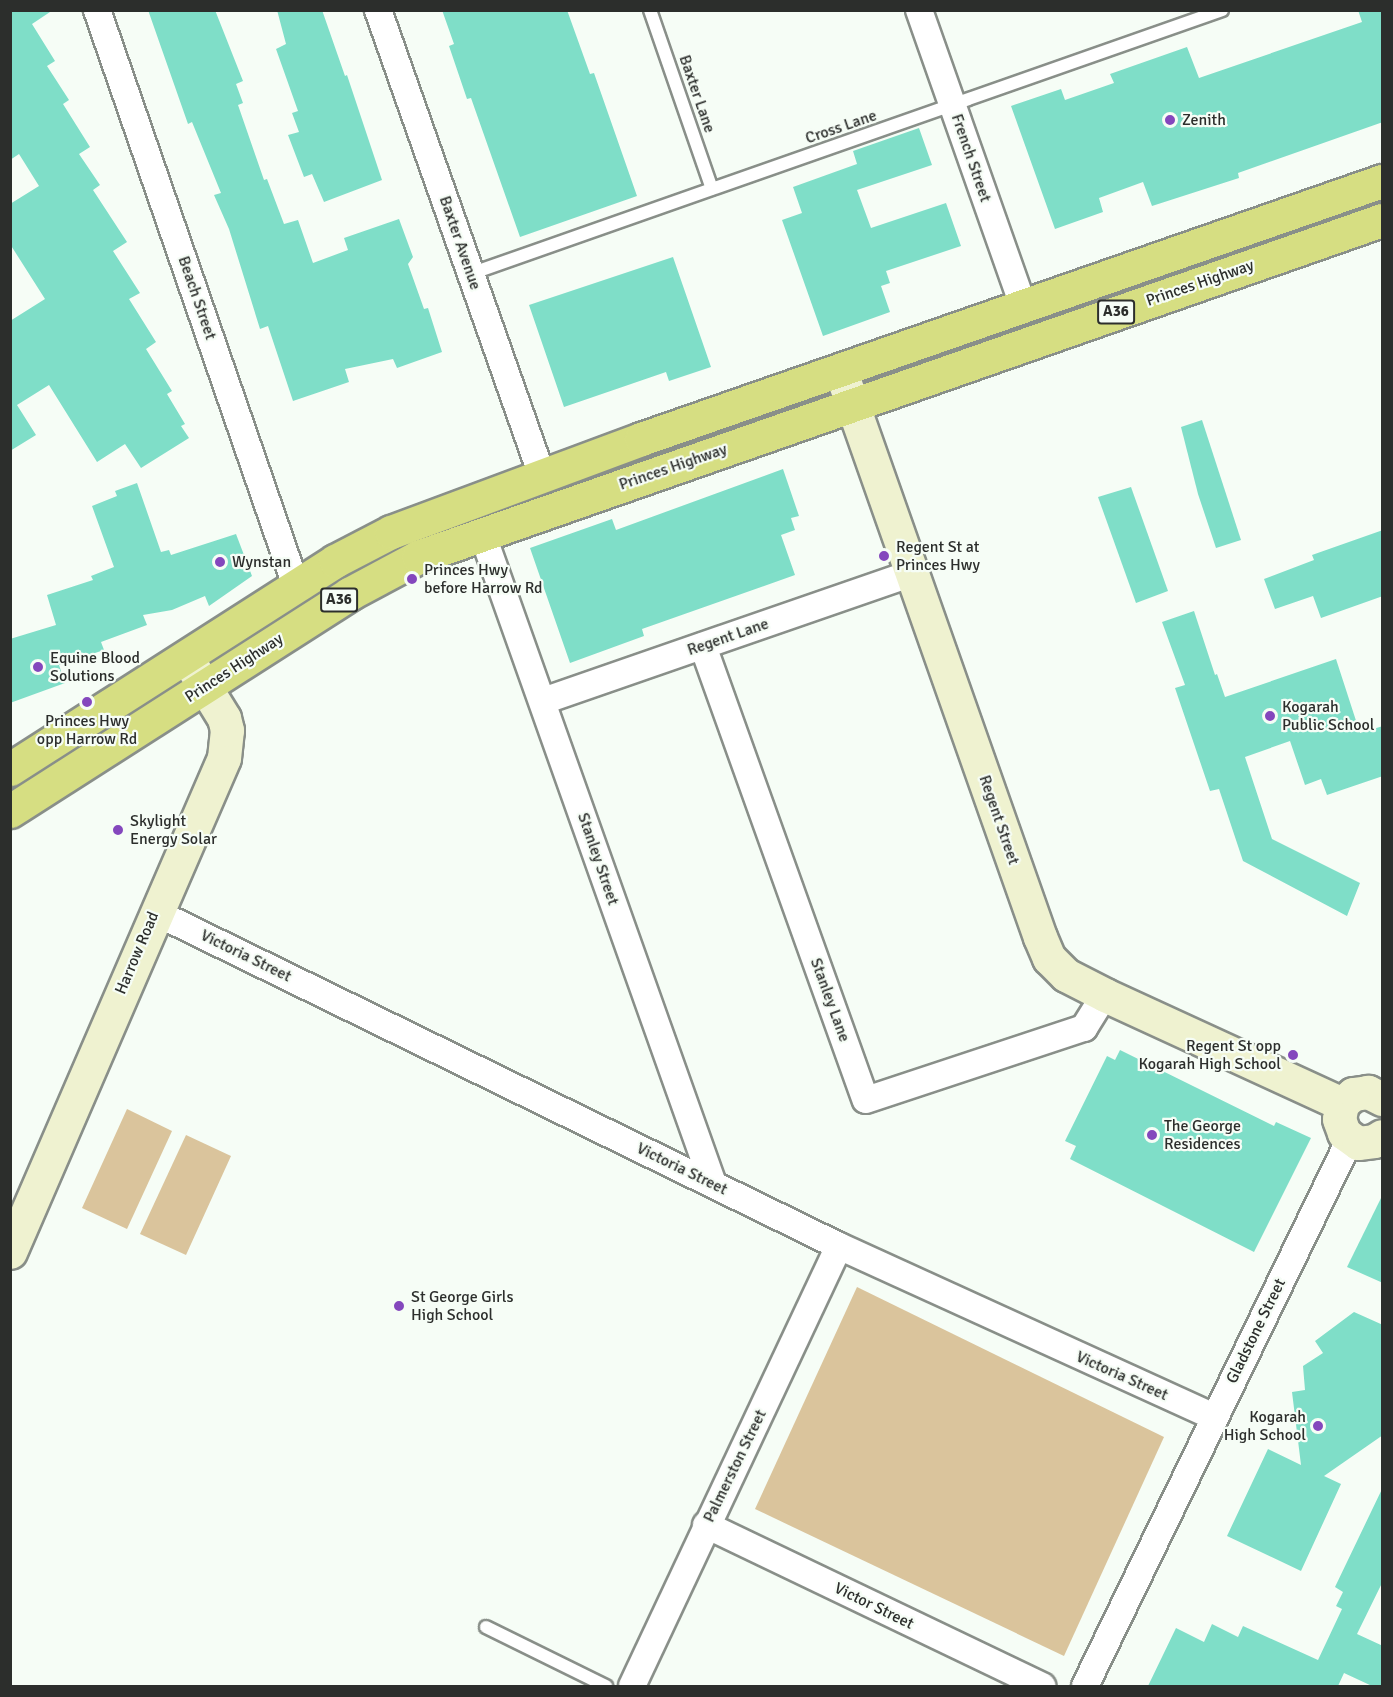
<!DOCTYPE html>
<style>
body{margin:0}
#map{position:relative;width:1393px;height:1697px;overflow:hidden;background:#f6fdf6;font-family:Signika,sans-serif}
div>[style]{position:absolute}
[style*='--x']{left:calc(var(--x)*1px);top:calc(var(--y)*1px);width:calc(var(--w)*1px);rotate:calc(var(--a)*1deg)}
.green>*{inset:0;background:#dac49c}
.building>*{inset:0;background:#7fdec8}
.roads{filter:drop-shadow(2px 0 #898f89) drop-shadow(-2px 0 #898f89) drop-shadow(0 2px #898f89) drop-shadow(0 -2px #898f89)}
.service>*{height:12px;margin:-6px;padding:0 6px;transform-origin:6px;border-radius:6px;background:#fff}
.minor>*{height:26px;margin:-13px;padding:0 13px;transform-origin:13px;border-radius:13px;background:#fff}
.secondary>*{height:33px;margin:-16.5px;padding:0 16.5px;transform-origin:16.5px;border-radius:16.5px;background:#eff2d0}
.trunk>*{height:33px;margin:-16.5px;padding:0 16.5px;transform-origin:16.5px;border-radius:16.5px;background:#d6de82}
.dots>*{width:16px;height:16px;translate:-50% -50%;box-sizing:border-box;border:3px solid #f6fdf6;border-radius:50%}
span{translate:-50% -50%;white-space:nowrap;text-align:center;line-height:1.15;-webkit-text-stroke:4.5px #f6fdf6;paint-order:stroke}
.shield-label span{padding:2px 4px;background:#f6fdf6;border:2px solid;border-radius:4px;-webkit-text-stroke-width:0}
.shield-label{font-size:15px;color:#2c2e2c;font-weight:700}
.street-label{font-size:16px;color:#2c2e2c}
.poi-label{font-size:16px;color:#2c2e2c}
.left{translate:0 -50%;text-align:left}
.right{translate:-100% -50%;text-align:right}
.frame{position:absolute;inset:0;border:12px solid #2c2e2c;pointer-events:none}
</style>
<div id="map">
<div class="green">
<i style="clip-path:polygon(127px 1109px,172px 1131px,127px 1229px,82px 1208px)"></i>
<i style="clip-path:polygon(186px 1135px,231px 1156px,186px 1255px,140px 1234px)"></i>
<i style="clip-path:polygon(857px 1287px,1164px 1437px,1064px 1656px,755px 1509px)"></i>
</div>
<div class="building">
<i style="clip-path:polygon(10px 10px,53px 10px,32px 24px,55px 61px,47px 66px,69px 100px,63px 104px,90px 147px,79px 154px,100px 185px,93px 190px,127px 242px,113px 251px,140px 293px,129px 299px,156px 342px,146px 349px,172px 391px,167px 394px,185px 424px,181px 426px,189px 438px,141px 468px,125px 444px,97px 462px,49px 385px,17px 405px,36px 435px,10px 451px,10px 321px,45px 299px,10px 244px,10px 204px,39px 186px,19px 154px,10px 160px)"></i>
<i style="clip-path:polygon(148px 10px,215px 10px,243px 81px,236px 84px,243px 103px,238px 105px,264px 180px,267px 179px,284px 224px,298px 220px,313px 263px,348px 250px,344px 238px,399px 219px,413px 257px,408px 264px,424px 309px,428px 308px,442px 352px,397px 368px,393px 359px,345px 369px,349px 382px,293px 401px,268px 326px,260px 329px,229px 229px,214px 195px,221px 193px,192px 122px,188px 124px)"></i>
<i style="clip-path:polygon(277px 10px,322px 10px,345px 76px,347px 75px,382px 180px,324px 202px,312px 174px,304px 177px,288px 135px,299px 132px,292px 113px,298px 111px,276px 49px,286px 44px)"></i>
<i style="clip-path:polygon(442px 10px,567px 10px,590px 74px,594px 73px,637px 196px,520px 237px,471px 98px,467px 99px,449px 46px,454px 44px)"></i>
<i style="clip-path:polygon(1358px 10px,1383px 10px,1383px 122px,1238px 173px,1239px 178px,1152px 206px,1143px 182px,1099px 198px,1103px 212px,1055px 229px,1011px 106px,1061px 89px,1065px 100px,1114px 83px,1110px 74px,1187px 47px,1199px 78px,1362px 22px)"></i>
<i style="clip-path:polygon(919px 128px,932px 165px,857px 190px,871px 228px,946px 203px,961px 246px,886px 271px,890px 283px,881px 286px,890px 312px,823px 336px,782px 220px,802px 213px,793px 187px,857px 164px,853px 151px)"></i>
<i style="clip-path:polygon(673px 257px,711px 367px,669px 381px,666px 372px,564px 407px,529px 305px)"></i>
<i style="clip-path:polygon(1202px 420px,1241px 540px,1216px 548px,1198px 494px,1181px 427px)"></i>
<i style="clip-path:polygon(783px 469px,799px 516px,791px 518px,795px 530px,781px 535px,795px 575px,642px 629px,644px 636px,570px 663px,530px 548px,612px 519px,616px 530px)"></i>
<i style="clip-path:polygon(137px 483px,161px 552px,169px 550px,171px 555px,236px 534px,252px 576px,209px 606px,205px 596px,172px 610px,143px 615px,147px 625px,101px 642px,104px 650px,59px 665px,65px 683px,10px 703px,10px 639px,56px 625px,47px 595px,93px 580px,91px 576px,114px 567px,92px 506px,117px 496px,115px 491px)"></i>
<i style="clip-path:polygon(1131px 487px,1168px 591px,1136px 603px,1098px 497px)"></i>
<i style="clip-path:polygon(1383px 530px,1383px 596px,1321px 618px,1313px 596px,1275px 609px,1264px 579px,1314px 560px,1312px 555px)"></i>
<i style="clip-path:polygon(1194px 611px,1215px 675px,1217px 674px,1225px 697px,1336px 659px,1360px 733px,1383px 726px,1383px 776px,1327px 795px,1321px 779px,1305px 785px,1290px 741px,1245px 757px,1272px 839px,1360px 883px,1347px 916px,1243px 861px,1219px 789px,1210px 791px,1175px 688px,1185px 685px,1162px 622px)"></i>
<i style="clip-path:polygon(1120px 1050px,1274px 1126px,1276px 1122px,1311px 1138px,1254px 1252px,1070px 1159px,1076px 1146px,1065px 1141px,1107px 1056px,1115px 1060px)"></i>
<i style="clip-path:polygon(1383px 1194px,1383px 1283px,1347px 1267px)"></i>
<i style="clip-path:polygon(1354px 1312px,1383px 1325px,1383px 1435px,1324px 1476px,1341px 1484px,1301px 1571px,1227px 1536px,1268px 1449px,1301px 1465px,1292px 1392px,1305px 1390px,1303px 1366px,1323px 1353px,1315px 1341px)"></i>
<i style="clip-path:polygon(1383px 1487px,1383px 1581px,1357px 1634px,1383px 1646px,1383px 1686px,1372px 1686px,1344px 1673px,1338px 1686px,1148px 1686px,1176px 1628px,1204px 1642px,1212px 1624px,1238px 1637px,1243px 1626px,1318px 1660px,1342px 1609px,1336px 1606px,1343px 1592px,1335px 1587px)"></i>
</div>
<div class="roads">
<div class="service">
<i style="--x:650;--y:10;--w:189;--a:70.9"></i>
<i style="--x:470;--y:274;--w:797;--a:-19.34"></i>
<i style="--x:486;--y:1627;--w:134;--a:26.2"></i>
</div>
<div class="minor">
<i style="--x:97;--y:10;--w:609;--a:70.94"></i>
<i style="--x:378;--y:10;--w:494;--a:70.6"></i>
<i style="--x:919;--y:10;--w:314;--a:70.6"></i>
<i style="--x:482;--y:533;--w:691;--a:70.46"></i>
<i style="--x:703;--y:646;--w:482;--a:70.3"></i>
<i style="--x:866;--y:1100;--w:230;--a:-18.3"></i>
<i style="--x:1084;--y:1028;--w:39;--a:-58"></i>
<i style="--x:543;--y:701;--w:392;--a:-19.1"></i>
<i style="--x:155;--y:912;--w:761;--a:26.03"></i>
<i style="--x:839;--y:1246;--w:412;--a:24.5"></i>
<i style="--x:706;--y:1525;--w:373;--a:25.6"></i>
<i style="--x:632;--y:1686;--w:486;--a:-64.8"></i>
<i style="--x:1085;--y:1686;--w:608;--a:-64.15"></i>
</div>
<div class="secondary">
<i style="--x:841;--y:372;--w:599;--a:70.6"></i>
<i style="--x:1040;--y:937;--w:23;--a:67"></i>
<i style="--x:1049;--y:958;--w:24;--a:45"></i>
<i style="--x:1066;--y:975;--w:44;--a:27.1"></i>
<i style="--x:1105;--y:995;--w:261;--a:24.7"></i>
<i style="--x:1382;--y:1099;--w:16;--a:-153"></i>
<i style="--x:1368;--y:1092;--w:15;--a:172"></i>
<i style="--x:1353;--y:1094;--w:15;--a:138"></i>
<i style="--x:1342;--y:1104;--w:15;--a:101"></i>
<i style="--x:1339;--y:1119;--w:15;--a:70"></i>
<i style="--x:1344;--y:1133;--w:17;--a:36"></i>
<i style="--x:1358;--y:1143;--w:16;--a:-7"></i>
<i style="--x:1374;--y:1141;--w:9;--a:-32"></i>
<i style="--x:10;--y:1252;--w:538;--a:-66.58"></i>
<i style="--x:224;--y:758;--w:28;--a:-84"></i>
<i style="--x:227;--y:730;--w:12;--a:-104"></i>
<i style="--x:224;--y:718;--w:70;--a:-121.7"></i>
</div>
<div class="trunk">
<i style="--x:10;--y:769;--w:386;--a:-32.6"></i>
<i style="--x:335;--y:561;--w:63;--a:-27.4"></i>
<i style="--x:391;--y:532;--w:267;--a:-20.4"></i>
<i style="--x:641;--y:439;--w:785;--a:-19.2"></i>
<i style="--x:10;--y:811;--w:403;--a:-32.6"></i>
<i style="--x:349;--y:594;--w:78;--a:-28.2"></i>
<i style="--x:418;--y:557;--w:1021;--a:-19.27"></i>
</div>
</div>
<div class="dots">
<i style="left:1170px;top:120px;background:#8447bd"></i>
<i style="left:884px;top:556px;background:#8447bd"></i>
<i style="left:220px;top:562px;background:#8447bd"></i>
<i style="left:412px;top:579px;background:#8447bd"></i>
<i style="left:38px;top:667px;background:#8447bd"></i>
<i style="left:87px;top:702px;background:#8447bd"></i>
<i style="left:1270px;top:716px;background:#8447bd"></i>
<i style="left:118px;top:830px;background:#8447bd"></i>
<i style="left:1293px;top:1055px;background:#8447bd"></i>
<i style="left:1152px;top:1135px;background:#8447bd"></i>
<i style="left:399px;top:1306px;background:#8447bd"></i>
<i style="left:1318px;top:1426px;background:#8447bd"></i>
</div>
<div class="shield-label">
<span style="left:1116px;top:312px">A36</span>
<span style="left:339px;top:600px">A36</span>
</div>
<div class="street-label">
<span style="left:697px;top:94px;rotate:71deg">Baxter Lane</span>
<span style="left:841px;top:127px;rotate:-19deg">Cross Lane</span>
<span style="left:971px;top:158px;rotate:71deg">French Street</span>
<span style="left:460px;top:243px;rotate:71deg">Baxter Avenue</span>
<span style="left:1200px;top:283px;rotate:-19deg">Princes Highway</span>
<span style="left:197px;top:298px;rotate:71deg">Beach Street</span>
<span style="left:673px;top:467px;rotate:-19deg">Princes Highway</span>
<span style="left:728px;top:637px;rotate:-19deg">Regent Lane</span>
<span style="left:234px;top:668px;rotate:-33deg">Princes Highway</span>
<span style="left:999px;top:820px;rotate:71deg">Regent Street</span>
<span style="left:598px;top:859px;rotate:71deg">Stanley Street</span>
<span style="left:137px;top:953px;rotate:-67deg">Harrow Road</span>
<span style="left:246px;top:956px;rotate:26deg">Victoria Street</span>
<span style="left:830px;top:1000px;rotate:70deg">Stanley Lane</span>
<span style="left:682px;top:1169px;rotate:26deg">Victoria Street</span>
<span style="left:1256px;top:1331px;rotate:-64deg">Gladstone Street</span>
<span style="left:1122px;top:1376px;rotate:24deg">Victoria Street</span>
<span style="left:735px;top:1466px;rotate:-64deg">Palmerston Street</span>
<span style="left:874px;top:1606px;rotate:26deg">Victor Street</span>
</div>
<div class="poi-label">
<span class="left" style="left:1182px;top:120px">Zenith</span>
<span class="left" style="left:896px;top:556px">Regent St at<br>Princes Hwy</span>
<span class="left" style="left:232px;top:562px">Wynstan</span>
<span class="left" style="left:424px;top:579px">Princes Hwy<br>before Harrow Rd</span>
<span class="left" style="left:50px;top:667px">Equine Blood<br>Solutions</span>
<span class="left" style="left:1282px;top:716px">Kogarah<br>Public School</span>
<span style="left:87px;top:730px">Princes Hwy<br>opp Harrow Rd</span>
<span class="left" style="left:130px;top:830px">Skylight<br>Energy Solar</span>
<span class="right" style="left:1281px;top:1055px">Regent St opp<br>Kogarah High School</span>
<span class="left" style="left:1164px;top:1135px">The George<br>Residences</span>
<span class="left" style="left:411px;top:1306px">St George Girls<br>High School</span>
<span class="right" style="left:1306px;top:1426px">Kogarah<br>High School</span>
</div>
<div class="frame"></div>
</div>
